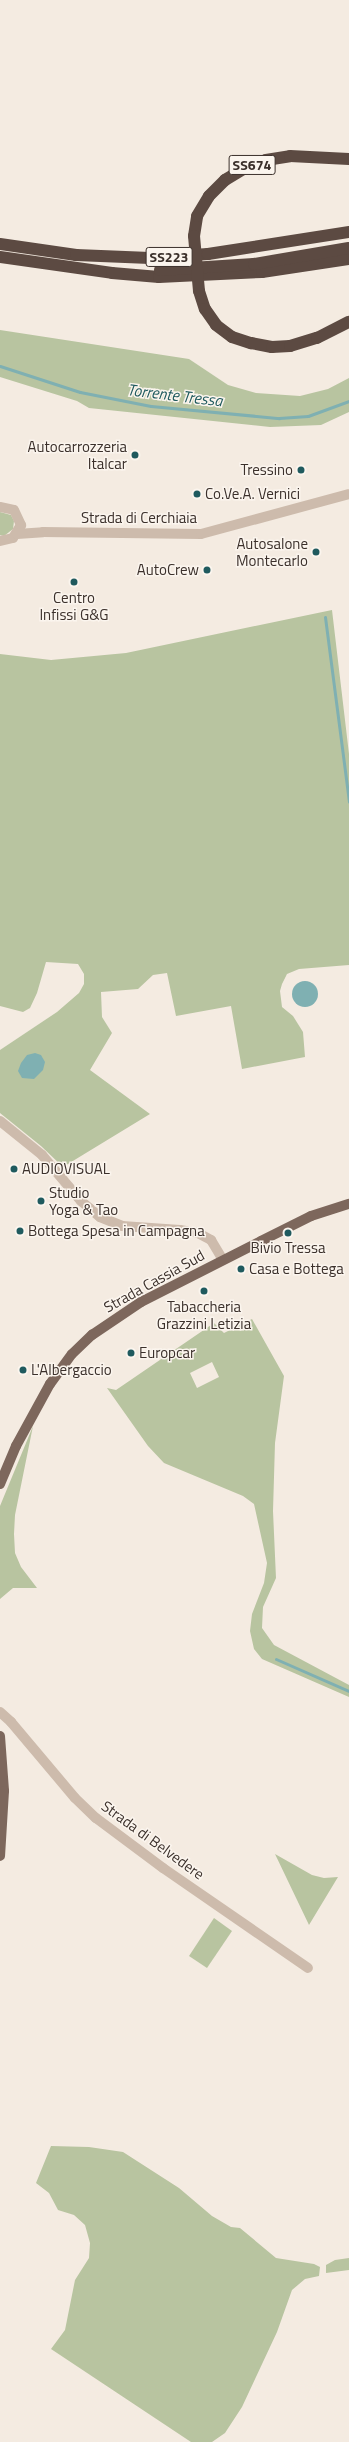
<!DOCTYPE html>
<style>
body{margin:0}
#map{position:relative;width:349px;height:2442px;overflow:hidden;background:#f4ebe1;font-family:"Titillium Web",sans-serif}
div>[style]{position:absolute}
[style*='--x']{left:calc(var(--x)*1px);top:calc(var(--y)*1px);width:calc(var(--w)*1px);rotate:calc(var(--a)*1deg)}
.green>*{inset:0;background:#b8c4a0}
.water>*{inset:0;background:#7fb0b2}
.round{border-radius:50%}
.stream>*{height:3px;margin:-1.5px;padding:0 1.5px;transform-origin:1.5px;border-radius:1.5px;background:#7fb0b2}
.street>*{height:10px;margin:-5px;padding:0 5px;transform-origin:5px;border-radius:5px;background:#cdbbac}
.primary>*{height:10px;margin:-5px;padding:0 5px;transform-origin:5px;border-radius:5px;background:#7d675c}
.highway>*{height:12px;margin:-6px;padding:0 6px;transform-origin:6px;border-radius:6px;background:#5c4a42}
.highway-bridge>*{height:12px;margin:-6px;padding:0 6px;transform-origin:6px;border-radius:6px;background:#5c4a42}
.dots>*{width:11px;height:11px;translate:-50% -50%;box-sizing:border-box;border:2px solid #fbf5ee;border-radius:50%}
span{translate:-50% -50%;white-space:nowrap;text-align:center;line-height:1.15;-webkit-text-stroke:3px #fbf5ee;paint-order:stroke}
.shield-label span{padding:1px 3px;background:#fbf5ee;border:1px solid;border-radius:3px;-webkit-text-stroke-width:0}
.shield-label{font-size:14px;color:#3b302b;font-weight:700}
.poi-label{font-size:15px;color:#3b302b}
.right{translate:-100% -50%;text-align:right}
.left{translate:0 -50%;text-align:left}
.street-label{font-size:15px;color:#3b302b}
.water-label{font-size:16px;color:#1f5a5e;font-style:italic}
</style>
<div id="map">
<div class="green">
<i style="clip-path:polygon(0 330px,189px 359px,228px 385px,256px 393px,300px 396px,328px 389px,349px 378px,349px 412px,321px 425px,270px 427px,89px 408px,77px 401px,0 377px)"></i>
<i style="clip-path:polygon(0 512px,11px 515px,14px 521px,13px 529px,4px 536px,0 535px)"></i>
<i style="clip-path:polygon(332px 610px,349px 754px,349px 965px,299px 969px,287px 974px,282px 984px,280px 991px,282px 1007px,293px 1016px,303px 1032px,305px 1057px,242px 1069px,231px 1006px,176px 1016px,167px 973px,153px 975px,138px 989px,101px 992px,102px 1017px,112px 1033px,90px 1070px,150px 1114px,63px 1167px,41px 1146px,0 1113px,0 1050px,57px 1012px,79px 993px,84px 984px,84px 974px,78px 964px,46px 962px,37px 993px,30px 1008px,23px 1012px,0 1006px,0 654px,51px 660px,126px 653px)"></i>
<i style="clip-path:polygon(evenodd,252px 1319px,284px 1376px,275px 1443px,273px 1511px,276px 1578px,263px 1607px,262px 1628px,274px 1645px,349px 1685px,349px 1697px,262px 1659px,254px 1649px,250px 1631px,252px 1614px,264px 1583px,267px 1563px,254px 1504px,243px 1496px,164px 1463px,148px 1446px,107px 1388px,116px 1390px,214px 1323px,224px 1333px,252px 1319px,212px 1362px,219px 1377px,197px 1388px,190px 1373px,212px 1362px)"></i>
<i style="clip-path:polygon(33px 1426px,15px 1515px,14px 1534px,15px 1553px,21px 1567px,37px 1588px,13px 1588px,0 1599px,0 1506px)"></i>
<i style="clip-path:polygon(275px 1854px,312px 1875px,324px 1878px,338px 1877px,309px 1925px)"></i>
<i style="clip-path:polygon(214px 1918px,232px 1931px,207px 1968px,189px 1956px)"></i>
<i style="clip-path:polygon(51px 2146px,89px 2147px,123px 2152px,179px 2188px,212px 2216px,231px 2227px,240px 2228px,276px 2258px,314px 2264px,320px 2267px,319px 2276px,305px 2279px,292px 2290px,277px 2332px,242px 2407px,225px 2433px,212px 2442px,191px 2442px,51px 2349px,65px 2330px,75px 2280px,89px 2258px,90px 2243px,85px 2225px,74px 2215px,58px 2210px,49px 2193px,36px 2183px)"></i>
<i style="clip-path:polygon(349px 2258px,349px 2270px,326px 2273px,326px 2265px,335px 2260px)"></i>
</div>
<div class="water">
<i class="round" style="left:292px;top:981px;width:26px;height:26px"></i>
<i style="clip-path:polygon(35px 1053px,41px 1055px,45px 1062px,43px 1070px,34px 1079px,22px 1078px,18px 1071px,21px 1063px,27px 1055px)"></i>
</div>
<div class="stream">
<i style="--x:0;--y:366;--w:84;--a:18"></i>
<i style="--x:80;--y:392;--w:72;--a:11.2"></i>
<i style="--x:151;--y:406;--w:129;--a:5.4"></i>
<i style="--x:279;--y:418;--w:29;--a:-4"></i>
<i style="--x:308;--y:416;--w:44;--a:-20.1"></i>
<i style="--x:325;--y:617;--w:186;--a:82.6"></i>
<i style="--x:276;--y:1659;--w:80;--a:23.7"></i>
</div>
<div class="street">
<i style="--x:0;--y:507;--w:14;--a:12"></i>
<i style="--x:14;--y:510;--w:17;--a:65"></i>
<i style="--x:21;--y:525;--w:15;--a:122"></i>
<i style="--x:13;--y:538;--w:13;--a:167"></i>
<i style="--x:17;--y:534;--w:26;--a:-4"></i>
<i style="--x:43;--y:532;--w:158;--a:0.7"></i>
<i style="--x:201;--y:534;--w:153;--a:-15.1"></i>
<i style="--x:0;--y:1121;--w:54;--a:39"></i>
<i style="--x:42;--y:1155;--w:60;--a:49.7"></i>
<i style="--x:81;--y:1201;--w:25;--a:40"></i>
<i style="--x:100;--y:1217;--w:24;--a:22"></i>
<i style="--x:122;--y:1226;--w:58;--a:3.9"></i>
<i style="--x:180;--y:1230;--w:18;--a:9"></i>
<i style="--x:198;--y:1233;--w:15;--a:28"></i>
<i style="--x:211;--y:1240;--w:23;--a:59"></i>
<i style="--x:0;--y:1712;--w:15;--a:42"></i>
<i style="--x:11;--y:1722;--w:99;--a:49.9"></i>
<i style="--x:75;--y:1798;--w:29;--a:44"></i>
<i style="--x:96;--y:1818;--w:84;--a:36.7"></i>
<i style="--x:163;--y:1868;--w:176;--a:34.6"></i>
</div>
<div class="primary">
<i style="--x:0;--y:1484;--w:41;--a:-67.2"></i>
<i style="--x:16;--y:1446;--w:71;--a:-61.3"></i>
<i style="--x:50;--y:1384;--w:37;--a:-54"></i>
<i style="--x:72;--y:1354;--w:28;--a:-44"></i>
<i style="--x:92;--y:1335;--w:59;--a:-34"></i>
<i style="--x:141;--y:1302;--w:135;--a:-26.9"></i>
<i style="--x:261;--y:1241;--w:56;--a:-26.6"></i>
<i style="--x:311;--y:1216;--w:40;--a:-18"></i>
<i style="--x:0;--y:1736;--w:55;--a:85.8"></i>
<i style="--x:4;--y:1791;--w:65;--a:93.5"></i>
</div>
<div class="highway">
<i style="--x:194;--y:236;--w:20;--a:-81"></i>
<i style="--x:197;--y:216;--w:23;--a:-59"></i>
<i style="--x:209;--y:196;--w:23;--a:-45"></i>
<i style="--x:225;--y:180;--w:26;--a:-31"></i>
<i style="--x:247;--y:167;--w:20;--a:-20"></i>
<i style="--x:266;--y:160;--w:24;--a:-9"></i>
<i style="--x:290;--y:156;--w:59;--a:2.9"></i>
<i style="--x:0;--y:244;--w:77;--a:8.2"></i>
<i style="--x:76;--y:255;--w:74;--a:2.3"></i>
<i style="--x:150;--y:258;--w:58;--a:-3.9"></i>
<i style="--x:208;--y:254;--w:143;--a:-8.9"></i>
<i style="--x:0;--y:257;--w:113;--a:8.1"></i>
<i style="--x:112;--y:273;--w:47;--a:4.9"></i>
<i style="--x:159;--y:277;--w:103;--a:-2.8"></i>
<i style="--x:262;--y:272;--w:88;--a:-8.5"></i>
<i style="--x:160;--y:270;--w:94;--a:-3.7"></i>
<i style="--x:254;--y:264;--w:96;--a:-9.6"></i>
<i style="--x:199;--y:291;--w:19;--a:72"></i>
<i style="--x:205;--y:309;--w:19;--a:55"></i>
<i style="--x:216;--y:325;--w:20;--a:37"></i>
<i style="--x:232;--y:337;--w:20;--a:18"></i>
<i style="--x:251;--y:343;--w:21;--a:11"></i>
<i style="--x:272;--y:347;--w:18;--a:-3"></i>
<i style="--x:290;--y:346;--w:28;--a:-17"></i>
<i style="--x:317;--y:338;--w:36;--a:-27"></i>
</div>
<div class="highway-bridge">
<i style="--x:194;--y:236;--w:55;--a:84.8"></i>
</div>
<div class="dots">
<i style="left:135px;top:455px;background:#1f5a5e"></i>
<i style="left:301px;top:470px;background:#1f5a5e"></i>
<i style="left:197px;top:494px;background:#1f5a5e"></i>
<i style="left:316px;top:552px;background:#1f5a5e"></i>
<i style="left:207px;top:570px;background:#1f5a5e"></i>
<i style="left:74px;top:582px;background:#1f5a5e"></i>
<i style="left:14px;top:1169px;background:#1f5a5e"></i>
<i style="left:41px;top:1201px;background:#1f5a5e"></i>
<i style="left:20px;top:1231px;background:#1f5a5e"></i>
<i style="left:288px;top:1233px;background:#1f5a5e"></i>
<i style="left:241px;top:1269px;background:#1f5a5e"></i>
<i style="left:204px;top:1291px;background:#1f5a5e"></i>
<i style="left:131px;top:1353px;background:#1f5a5e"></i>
<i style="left:23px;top:1370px;background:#1f5a5e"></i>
</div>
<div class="shield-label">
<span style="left:252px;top:165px">SS674</span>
<span style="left:169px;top:257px">SS223</span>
</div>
<div class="poi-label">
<span class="right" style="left:127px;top:455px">Autocarrozzeria<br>Italcar</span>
<span class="right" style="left:293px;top:470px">Tressino</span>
<span class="left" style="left:205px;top:494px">Co.Ve.A. Vernici</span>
<span class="right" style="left:308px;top:552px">Autosalone<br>Montecarlo</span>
<span class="right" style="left:199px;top:570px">AutoCrew</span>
<span style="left:74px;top:606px">Centro<br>Infissi G&amp;G</span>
<span class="left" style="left:22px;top:1169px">AUDIOVISUAL</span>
<span class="left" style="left:49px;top:1201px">Studio<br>Yoga &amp; Tao</span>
<span class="left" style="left:28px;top:1231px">Bottega Spesa in Campagna</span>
<span style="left:288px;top:1248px">Bivio Tressa</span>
<span class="left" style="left:249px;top:1269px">Casa e Bottega</span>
<span style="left:204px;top:1315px">Tabaccheria<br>Grazzini Letizia</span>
<span class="left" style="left:139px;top:1353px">Europcar</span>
<span class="left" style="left:31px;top:1370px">L'Albergaccio</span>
</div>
<div class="street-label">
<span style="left:139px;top:518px">Strada di Cerchiaia</span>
<span style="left:154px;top:1281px;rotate:-29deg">Strada Cassia Sud</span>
<span style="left:153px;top:1840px;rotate:36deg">Strada di Belvedere</span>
</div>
<div class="water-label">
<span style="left:175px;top:395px;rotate:7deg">Torrente Tressa</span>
</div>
</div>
